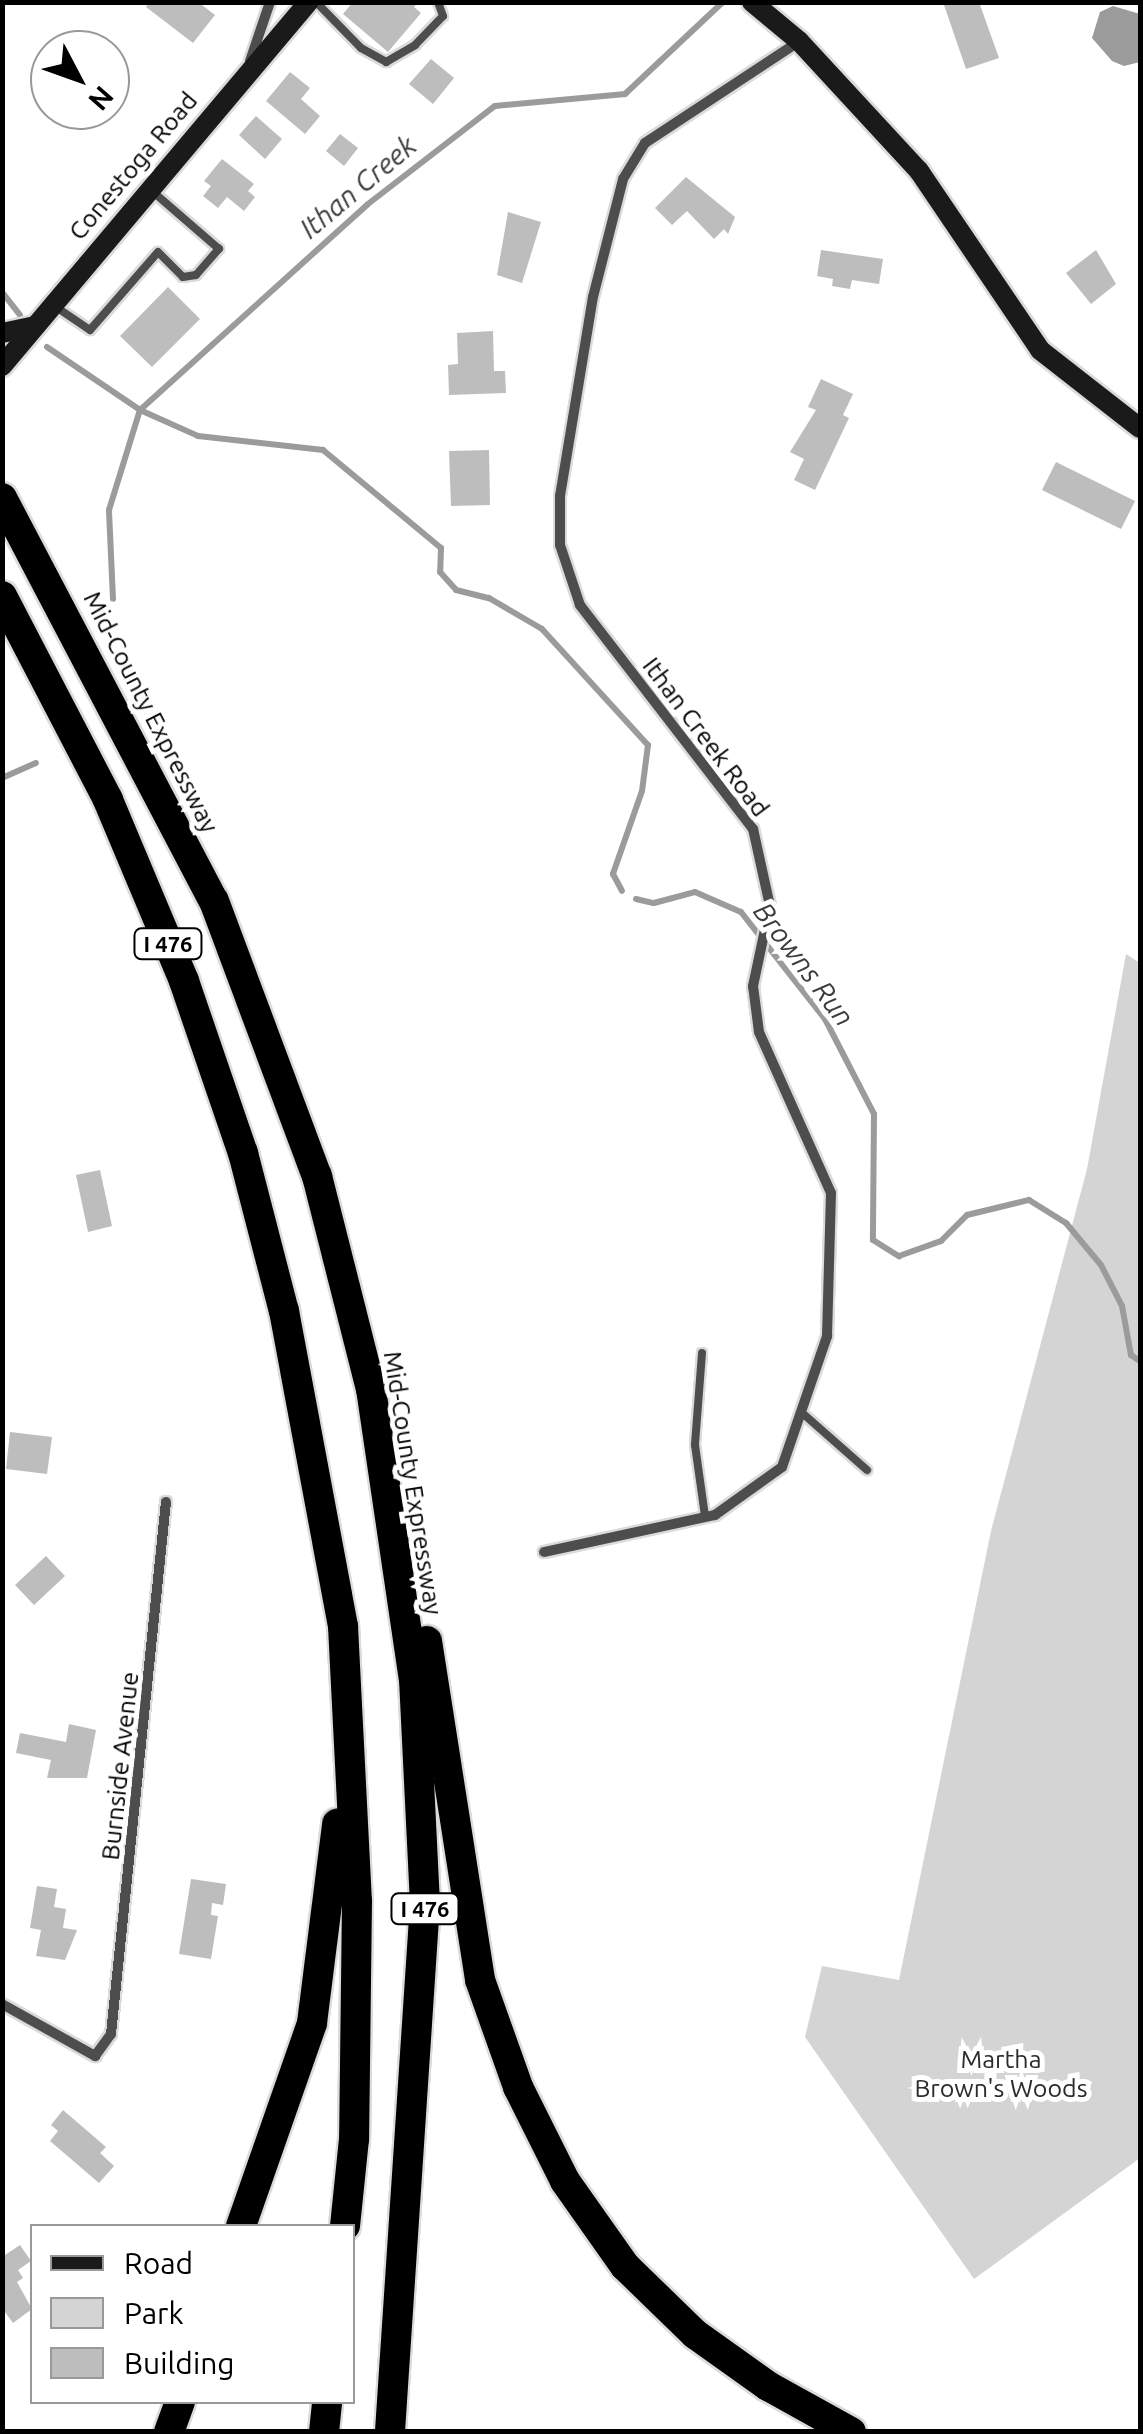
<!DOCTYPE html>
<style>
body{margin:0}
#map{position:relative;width:1143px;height:2434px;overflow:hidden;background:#fff;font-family:Ubuntu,sans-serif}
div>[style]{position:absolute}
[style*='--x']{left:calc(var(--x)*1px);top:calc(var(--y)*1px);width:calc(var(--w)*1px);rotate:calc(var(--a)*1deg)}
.green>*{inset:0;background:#d4d4d4}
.water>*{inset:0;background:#9b9b9b}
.stream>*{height:6px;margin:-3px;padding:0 3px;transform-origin:3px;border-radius:3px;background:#9b9b9b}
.building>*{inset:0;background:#bdbdbd}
.roads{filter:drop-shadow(2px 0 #dbdbdb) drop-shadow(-2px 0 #dbdbdb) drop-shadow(0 2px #dbdbdb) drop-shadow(0 -2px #dbdbdb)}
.lane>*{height:8px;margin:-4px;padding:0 4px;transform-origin:4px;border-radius:4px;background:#4d4d4d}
.street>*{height:10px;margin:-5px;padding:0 5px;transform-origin:5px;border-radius:5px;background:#4d4d4d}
.secondary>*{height:20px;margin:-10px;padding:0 10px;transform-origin:10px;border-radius:10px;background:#1a1a1a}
.highway>*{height:30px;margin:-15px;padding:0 15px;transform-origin:15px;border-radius:15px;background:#000}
span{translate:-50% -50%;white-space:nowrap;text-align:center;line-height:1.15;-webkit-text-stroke:10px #fff;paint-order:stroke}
.shield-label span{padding:2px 8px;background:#fff;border:2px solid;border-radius:8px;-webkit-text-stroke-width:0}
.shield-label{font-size:22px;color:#000;font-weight:700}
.street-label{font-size:25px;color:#000}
.park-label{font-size:25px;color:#2b2b2b}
.water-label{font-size:28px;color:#3c3c3c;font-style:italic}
.frame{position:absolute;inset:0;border:5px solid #000;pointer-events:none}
.legend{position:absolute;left:30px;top:2224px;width:325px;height:180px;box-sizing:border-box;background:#fff;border:2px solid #999;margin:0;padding:12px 18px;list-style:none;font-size:30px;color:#000}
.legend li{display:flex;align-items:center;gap:20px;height:50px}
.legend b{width:50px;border:2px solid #999}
.north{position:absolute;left:30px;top:30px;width:100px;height:100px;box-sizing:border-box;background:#fff;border:2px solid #999;border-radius:50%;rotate:131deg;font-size:28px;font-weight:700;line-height:40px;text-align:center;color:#000}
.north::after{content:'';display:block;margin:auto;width:35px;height:45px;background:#000;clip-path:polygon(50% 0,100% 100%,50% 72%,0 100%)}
</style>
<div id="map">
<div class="green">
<i style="clip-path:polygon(1126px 954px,1140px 963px,1140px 2158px,974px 2279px,805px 2037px,822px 1966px,899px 1980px,991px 1531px,1087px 1169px)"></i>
</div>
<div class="water">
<i style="clip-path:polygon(1113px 6px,1140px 14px,1140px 62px,1124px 66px,1112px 61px,1092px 38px,1100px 12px)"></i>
</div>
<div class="stream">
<i style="--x:2;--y:292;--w:29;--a:52"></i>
<i style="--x:47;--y:347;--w:112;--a:34.1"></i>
<i style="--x:140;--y:410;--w:64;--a:24.1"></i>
<i style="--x:198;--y:436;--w:126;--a:6.4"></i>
<i style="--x:323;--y:450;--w:153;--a:39.7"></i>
<i style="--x:441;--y:548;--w:24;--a:92"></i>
<i style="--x:440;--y:572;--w:24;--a:48"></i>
<i style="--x:456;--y:590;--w:34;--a:14"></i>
<i style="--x:489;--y:598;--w:61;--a:30.3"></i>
<i style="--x:542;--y:629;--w:157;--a:47.6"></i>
<i style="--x:648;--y:745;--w:46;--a:97.4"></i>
<i style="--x:642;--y:791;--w:88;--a:109.3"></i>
<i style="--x:613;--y:874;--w:19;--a:62"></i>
<i style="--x:140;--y:410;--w:307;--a:-42.1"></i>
<i style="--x:368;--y:204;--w:160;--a:-37.7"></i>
<i style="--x:495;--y:106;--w:131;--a:-5.3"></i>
<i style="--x:625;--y:94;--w:134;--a:-43.2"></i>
<i style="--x:113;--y:599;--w:89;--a:-92.6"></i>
<i style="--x:109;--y:510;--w:105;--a:-72.8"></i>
<i style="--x:2;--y:778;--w:37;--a:-24"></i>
<i style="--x:636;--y:899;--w:18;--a:13"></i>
<i style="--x:654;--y:903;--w:42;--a:-15"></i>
<i style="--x:695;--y:892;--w:50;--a:23.5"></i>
<i style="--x:741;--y:912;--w:136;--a:51.9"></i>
<i style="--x:825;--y:1019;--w:107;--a:62.7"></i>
<i style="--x:874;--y:1114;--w:126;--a:90.5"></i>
<i style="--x:873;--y:1240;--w:31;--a:32"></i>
<i style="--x:899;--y:1256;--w:45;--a:-19.7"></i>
<i style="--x:941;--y:1241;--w:37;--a:-45"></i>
<i style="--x:967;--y:1215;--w:64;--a:-13.6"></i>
<i style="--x:1029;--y:1200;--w:44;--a:31.9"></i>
<i style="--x:1066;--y:1223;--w:55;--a:50.2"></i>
<i style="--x:1101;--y:1265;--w:46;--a:62.9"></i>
<i style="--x:1122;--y:1306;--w:50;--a:79.6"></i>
<i style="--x:1131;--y:1355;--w:11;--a:34"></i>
</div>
<div class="building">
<i style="clip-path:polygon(149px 2px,198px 2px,215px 15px,193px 43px,146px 7px)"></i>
<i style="clip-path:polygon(353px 2px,418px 2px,414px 7px,421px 13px,388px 52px,343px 14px)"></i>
<i style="clip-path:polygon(943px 2px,979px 2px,999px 58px,966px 69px)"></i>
<i style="clip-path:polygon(431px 59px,454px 78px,433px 104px,409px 84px)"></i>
<i style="clip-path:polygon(290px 72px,310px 88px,301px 99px,320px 116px,305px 134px,266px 101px)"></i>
<i style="clip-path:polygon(256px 116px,282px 139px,265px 159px,239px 135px)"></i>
<i style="clip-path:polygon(340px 134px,358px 148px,344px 166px,326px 151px)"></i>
<i style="clip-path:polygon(222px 159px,254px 184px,248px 191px,255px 197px,244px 211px,227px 197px,218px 208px,203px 196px,211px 186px,204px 181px)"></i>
<i style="clip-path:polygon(686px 177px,735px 217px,728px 234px,724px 229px,714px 239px,687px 211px,672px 225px,655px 208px)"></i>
<i style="clip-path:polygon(508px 212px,541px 222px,522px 283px,497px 275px)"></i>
<i style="clip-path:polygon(821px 250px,883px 259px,879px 284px,852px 280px,850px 289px,832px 286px,833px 279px,817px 276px)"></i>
<i style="clip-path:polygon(1096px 250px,1116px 284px,1091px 304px,1066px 273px)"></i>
<i style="clip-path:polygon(168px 287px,200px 319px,152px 367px,120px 336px)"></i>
<i style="clip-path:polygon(493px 331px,494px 371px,505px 371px,506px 393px,449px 395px,448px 365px,458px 364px,457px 333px)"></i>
<i style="clip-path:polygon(821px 379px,853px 394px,843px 415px,849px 418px,815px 490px,794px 480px,804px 459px,790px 452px,816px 410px,808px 407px)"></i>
<i style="clip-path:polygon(489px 450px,490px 505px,451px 506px,449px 451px)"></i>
<i style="clip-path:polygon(1056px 462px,1135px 501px,1121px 529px,1042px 490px)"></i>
<i style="clip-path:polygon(100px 1170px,112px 1226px,88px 1232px,76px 1175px)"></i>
<i style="clip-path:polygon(10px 1432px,52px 1437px,47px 1474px,6px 1469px)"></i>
<i style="clip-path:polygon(46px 1556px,65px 1576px,34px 1605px,15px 1585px)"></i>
<i style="clip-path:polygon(69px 1724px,96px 1730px,87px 1778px,47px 1778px,51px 1760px,16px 1753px,20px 1733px,66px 1742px)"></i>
<i style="clip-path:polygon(191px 1879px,226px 1884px,223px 1905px,212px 1903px,211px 1915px,218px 1916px,211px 1959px,179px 1954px)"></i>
<i style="clip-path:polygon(37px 1886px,57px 1889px,54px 1907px,66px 1909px,63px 1928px,77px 1930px,65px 1960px,36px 1956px,41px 1930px,30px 1928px)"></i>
<i style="clip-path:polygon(63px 2110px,106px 2147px,100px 2153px,114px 2166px,99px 2183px,50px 2141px,58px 2131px,51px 2125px)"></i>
<i style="clip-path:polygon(20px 2245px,31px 2261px,18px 2270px,23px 2278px,17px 2282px,32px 2309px,13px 2323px,2px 2308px,2px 2257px)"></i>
</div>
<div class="roads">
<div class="lane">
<i style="--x:316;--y:2;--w:64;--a:45.6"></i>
<i style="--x:361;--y:48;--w:29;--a:29"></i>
<i style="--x:386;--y:62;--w:34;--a:-30"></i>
<i style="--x:415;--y:45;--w:40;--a:-46"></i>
<i style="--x:443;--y:16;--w:15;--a:-110"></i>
<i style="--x:56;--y:307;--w:41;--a:34.1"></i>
<i style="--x:90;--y:330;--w:103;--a:-48.9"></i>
<i style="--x:158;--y:252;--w:35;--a:45"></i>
<i style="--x:183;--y:277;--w:13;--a:-9"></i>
<i style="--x:196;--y:275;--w:35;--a:-49"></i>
<i style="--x:219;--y:249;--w:89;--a:-139.1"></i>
<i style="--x:702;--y:1353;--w:92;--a:94.4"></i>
<i style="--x:695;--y:1445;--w:72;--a:82"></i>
<i style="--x:801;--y:1412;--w:88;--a:41.3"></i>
</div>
<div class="street">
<i style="--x:250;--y:61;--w:62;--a:-71.3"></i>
<i style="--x:544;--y:1552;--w:175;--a:-12.2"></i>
<i style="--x:715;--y:1515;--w:82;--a:-35.6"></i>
<i style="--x:782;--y:1467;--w:139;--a:-71"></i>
<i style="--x:827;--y:1336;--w:143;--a:-88.4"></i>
<i style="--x:831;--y:1193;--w:176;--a:-114.1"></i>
<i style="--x:759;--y:1032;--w:46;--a:-97.4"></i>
<i style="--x:753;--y:986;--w:82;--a:-78"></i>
<i style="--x:770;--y:906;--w:79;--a:-102.4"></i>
<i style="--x:753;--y:829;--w:283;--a:-127.7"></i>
<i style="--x:580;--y:605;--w:63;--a:-108.4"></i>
<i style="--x:560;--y:545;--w:49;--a:-90"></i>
<i style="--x:560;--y:496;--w:202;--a:-80.6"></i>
<i style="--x:593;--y:297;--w:122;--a:-75.7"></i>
<i style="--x:623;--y:179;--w:42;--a:-58.6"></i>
<i style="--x:645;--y:143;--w:183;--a:-33.4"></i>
<i style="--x:2;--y:2004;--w:107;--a:29.2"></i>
<i style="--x:95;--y:2056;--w:27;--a:-54"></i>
<i style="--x:111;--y:2034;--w:535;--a:-84.1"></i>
</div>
<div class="secondary">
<i style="--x:752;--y:2;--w:61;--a:39.7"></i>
<i style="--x:799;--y:41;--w:177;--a:47.3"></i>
<i style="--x:919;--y:171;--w:216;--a:55.9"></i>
<i style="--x:1040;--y:350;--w:127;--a:38"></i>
<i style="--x:2;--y:333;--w:34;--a:-12"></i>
<i style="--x:2;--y:366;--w:476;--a:-49.9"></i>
</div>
<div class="highway">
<i style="--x:2;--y:498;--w:455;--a:62.3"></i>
<i style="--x:214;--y:901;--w:294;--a:69.5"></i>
<i style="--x:317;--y:1176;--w:220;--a:75.8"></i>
<i style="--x:371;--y:1389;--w:293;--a:81.6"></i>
<i style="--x:414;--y:1679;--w:224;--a:87.2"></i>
<i style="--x:425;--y:1903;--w:530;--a:93.79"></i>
<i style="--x:2;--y:596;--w:230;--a:62.5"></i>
<i style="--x:108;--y:800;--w:196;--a:67.2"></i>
<i style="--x:184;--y:981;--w:182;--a:71.1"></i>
<i style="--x:243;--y:1153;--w:163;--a:75.5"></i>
<i style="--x:284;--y:1311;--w:320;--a:79.4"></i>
<i style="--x:343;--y:1626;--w:275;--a:87.1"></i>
<i style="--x:357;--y:1901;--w:238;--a:90.7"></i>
<i style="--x:354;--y:2139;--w:87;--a:95.9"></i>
<i style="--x:427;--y:1641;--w:343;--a:81.1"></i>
<i style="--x:480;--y:1980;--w:114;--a:70.4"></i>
<i style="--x:518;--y:2087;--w:105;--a:63.4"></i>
<i style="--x:565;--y:2181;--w:104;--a:54.8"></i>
<i style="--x:625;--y:2266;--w:98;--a:44.2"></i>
<i style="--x:695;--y:2334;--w:90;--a:35.5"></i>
<i style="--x:768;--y:2386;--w:95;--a:29"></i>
<i style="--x:241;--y:2226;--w:215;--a:-70.7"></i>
<i style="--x:312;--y:2023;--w:201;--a:-82.8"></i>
<i style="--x:169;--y:2432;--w:32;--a:-70"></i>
<i style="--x:324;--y:2432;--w:30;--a:-84"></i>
</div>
</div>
<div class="shield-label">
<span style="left:168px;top:944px">I 476</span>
<span style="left:425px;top:1909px">I 476</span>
</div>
<div class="street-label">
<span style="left:133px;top:166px;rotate:-50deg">Conestoga Road</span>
<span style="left:151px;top:712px;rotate:63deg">Mid-County Expressway</span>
<span style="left:706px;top:737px;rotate:53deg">Ithan Creek Road</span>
<span style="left:413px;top:1483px;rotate:81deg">Mid-County Expressway</span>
<span style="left:120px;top:1766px;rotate:-84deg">Burnside Avenue</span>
</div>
<div class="park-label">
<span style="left:1001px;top:2074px">Martha<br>Brown's Woods</span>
</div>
<div class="water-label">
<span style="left:358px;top:187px;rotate:-40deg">Ithan Creek</span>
<span style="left:804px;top:964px;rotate:53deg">Browns Run</span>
</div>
<div class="frame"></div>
<ul class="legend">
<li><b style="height:12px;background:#1a1a1a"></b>Road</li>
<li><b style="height:28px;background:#d4d4d4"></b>Park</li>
<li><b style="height:28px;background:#bdbdbd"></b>Building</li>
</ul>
<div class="north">N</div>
</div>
